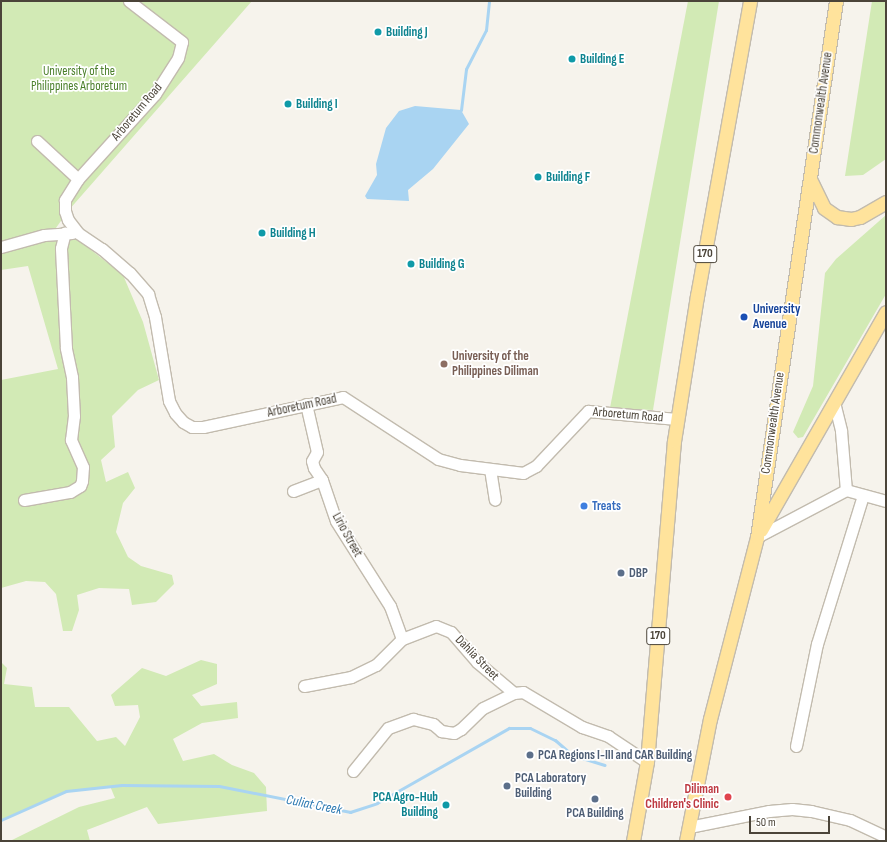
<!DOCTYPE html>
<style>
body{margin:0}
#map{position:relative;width:887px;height:842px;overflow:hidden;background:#f6f3ec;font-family:"Sofia Sans Condensed",sans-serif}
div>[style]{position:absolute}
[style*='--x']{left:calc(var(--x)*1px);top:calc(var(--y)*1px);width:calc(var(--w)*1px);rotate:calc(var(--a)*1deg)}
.green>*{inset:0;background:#d2eab5}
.water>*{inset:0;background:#a9d4f2}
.stream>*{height:3px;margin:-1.5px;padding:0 1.5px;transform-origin:1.5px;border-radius:1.5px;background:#a9d4f2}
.roads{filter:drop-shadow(1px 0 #c2bbae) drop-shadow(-1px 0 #c2bbae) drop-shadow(0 1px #c2bbae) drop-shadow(0 -1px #c2bbae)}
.minor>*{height:11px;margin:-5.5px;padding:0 5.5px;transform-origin:5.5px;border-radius:5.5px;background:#fff}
.major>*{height:13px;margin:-6.5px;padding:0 6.5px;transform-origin:6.5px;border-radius:6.5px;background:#ffe39c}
.dots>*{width:11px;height:11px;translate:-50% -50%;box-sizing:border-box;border:2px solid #fff;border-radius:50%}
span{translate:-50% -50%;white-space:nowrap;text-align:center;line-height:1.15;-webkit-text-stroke:3.5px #fff;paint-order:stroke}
.shield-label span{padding:1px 3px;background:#fff;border:1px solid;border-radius:3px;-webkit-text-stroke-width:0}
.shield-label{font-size:12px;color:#4b4439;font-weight:700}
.culture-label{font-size:13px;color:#0d838f;font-weight:700}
.left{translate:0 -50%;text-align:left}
.right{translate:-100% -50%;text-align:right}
.park-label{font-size:13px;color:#4a7f2a}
.street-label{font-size:13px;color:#4b4439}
.transit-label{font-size:13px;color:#164399;font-weight:700}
.education-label{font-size:13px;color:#785e54;font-weight:700}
.shop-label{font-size:13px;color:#366cbe;font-weight:700}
.service-label{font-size:13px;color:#4e5e75;font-weight:700}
.health-label{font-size:13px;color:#be3a42;font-weight:700}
.water-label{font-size:14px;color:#2e7ab2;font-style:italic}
.frame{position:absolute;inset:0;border:2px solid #4b4439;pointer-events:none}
.scale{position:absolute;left:749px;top:816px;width:81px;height:18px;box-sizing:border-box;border:2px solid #4b4439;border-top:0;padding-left:5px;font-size:12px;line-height:14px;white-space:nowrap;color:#4b4439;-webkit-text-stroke:3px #fff;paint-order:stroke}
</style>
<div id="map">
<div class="green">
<i style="clip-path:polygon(1px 1px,252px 1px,68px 211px,46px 242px,77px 239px,123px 275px,143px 322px,159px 380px,138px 390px,112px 416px,115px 447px,101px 460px,106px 482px,128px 472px,135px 488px,123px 503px,116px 532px,128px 557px,141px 566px,172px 575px,174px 584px,156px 602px,132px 605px,129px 589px,99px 588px,77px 595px,79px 610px,72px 631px,63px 631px,56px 594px,45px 582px,26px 581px,1px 588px,1px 380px,58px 369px,28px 266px,1px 270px)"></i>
<i style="clip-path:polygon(688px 1px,719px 1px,653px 410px,610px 408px)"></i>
<i style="clip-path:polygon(872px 1px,886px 1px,886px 159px,863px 175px,845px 176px)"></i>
<i style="clip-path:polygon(886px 215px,886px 294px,803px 437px,798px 438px,793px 432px,813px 386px,825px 273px,836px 259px)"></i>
<i style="clip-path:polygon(201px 660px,217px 664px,217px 684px,192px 695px,201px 706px,237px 702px,238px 718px,202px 723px,173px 739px,183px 761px,214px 754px,232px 765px,254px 773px,266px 787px,267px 811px,158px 824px,147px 807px,87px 830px,90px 841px,10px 841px,79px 807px,115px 798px,110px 786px,66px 791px,1px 820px,1px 662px,7px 668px,4px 684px,32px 687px,35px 707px,69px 707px,97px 741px,116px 737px,125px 746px,140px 717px,138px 705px,115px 706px,111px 695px,142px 668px,166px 676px)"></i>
</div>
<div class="water">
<i style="clip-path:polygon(415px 106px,461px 110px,469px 124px,433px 169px,408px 190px,409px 201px,367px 199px,365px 196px,377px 175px,376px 164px,386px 128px,399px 111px)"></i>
</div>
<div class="stream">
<i style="--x:461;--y:110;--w:41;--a:-83"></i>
<i style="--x:466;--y:69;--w:44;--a:-62.9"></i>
<i style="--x:486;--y:30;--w:29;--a:-84"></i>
<i style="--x:1;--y:820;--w:71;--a:-24"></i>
<i style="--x:66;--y:791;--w:56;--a:-6.1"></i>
<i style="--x:122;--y:785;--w:97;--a:0.6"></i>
<i style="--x:219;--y:786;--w:134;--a:11.2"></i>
<i style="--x:350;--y:812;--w:28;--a:-18"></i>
<i style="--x:377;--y:803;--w:152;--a:-29.6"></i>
<i style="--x:509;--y:728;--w:21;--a:0"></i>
<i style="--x:530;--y:728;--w:28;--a:26"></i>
<i style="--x:555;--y:740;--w:23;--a:41"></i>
<i style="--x:572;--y:755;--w:34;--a:17"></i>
</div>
<div class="roads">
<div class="minor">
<i style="--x:129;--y:1;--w:67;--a:37.7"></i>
<i style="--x:182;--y:42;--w:16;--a:104"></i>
<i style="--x:178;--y:58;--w:43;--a:122.6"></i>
<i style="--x:155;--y:94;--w:115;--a:132.2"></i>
<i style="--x:78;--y:179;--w:25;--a:122"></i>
<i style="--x:65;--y:200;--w:11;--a:90"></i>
<i style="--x:65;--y:211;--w:9;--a:72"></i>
<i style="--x:68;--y:220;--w:16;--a:52"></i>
<i style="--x:78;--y:233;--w:29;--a:34"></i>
<i style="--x:102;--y:249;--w:37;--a:41"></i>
<i style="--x:130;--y:273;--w:28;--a:49"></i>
<i style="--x:148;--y:294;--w:24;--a:73"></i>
<i style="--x:155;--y:317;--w:85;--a:80.5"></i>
<i style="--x:169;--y:401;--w:13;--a:63"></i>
<i style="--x:175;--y:413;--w:12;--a:48"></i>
<i style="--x:183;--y:422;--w:10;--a:29"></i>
<i style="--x:192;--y:427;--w:11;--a:0"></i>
<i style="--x:203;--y:427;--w:143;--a:-12.1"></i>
<i style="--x:343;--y:397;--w:113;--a:33.1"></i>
<i style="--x:438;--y:459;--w:23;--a:15"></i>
<i style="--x:460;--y:465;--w:64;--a:7.2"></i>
<i style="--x:523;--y:473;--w:15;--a:-28"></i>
<i style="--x:536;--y:466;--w:76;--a:-46.6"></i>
<i style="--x:588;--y:411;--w:89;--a:5.1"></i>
<i style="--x:37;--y:141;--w:56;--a:42.8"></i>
<i style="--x:1;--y:247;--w:45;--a:-15.6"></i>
<i style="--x:44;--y:235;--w:28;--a:-4"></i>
<i style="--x:834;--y:402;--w:30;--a:76"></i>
<i style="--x:841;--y:431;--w:59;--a:85.2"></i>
<i style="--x:306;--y:404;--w:49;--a:77.1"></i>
<i style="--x:317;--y:452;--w:10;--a:119"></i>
<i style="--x:312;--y:461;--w:7;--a:74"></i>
<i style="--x:314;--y:468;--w:14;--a:56"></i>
<i style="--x:322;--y:480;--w:43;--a:71.1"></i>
<i style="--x:336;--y:521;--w:101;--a:57.6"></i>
<i style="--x:390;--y:606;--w:35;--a:70"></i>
<i style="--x:490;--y:469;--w:31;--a:81"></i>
<i style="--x:293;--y:491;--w:31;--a:-21"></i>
<i style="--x:24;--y:500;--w:47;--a:-9.9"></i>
<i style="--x:70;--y:492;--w:12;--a:-31"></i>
<i style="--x:80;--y:486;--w:5;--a:-68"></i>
<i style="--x:82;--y:481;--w:14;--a:-86"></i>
<i style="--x:83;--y:467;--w:30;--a:-114"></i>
<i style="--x:71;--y:440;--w:24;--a:-83"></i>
<i style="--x:74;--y:416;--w:39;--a:-93"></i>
<i style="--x:72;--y:377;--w:30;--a:-102"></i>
<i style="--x:66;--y:348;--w:100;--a:-92.9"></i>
<i style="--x:61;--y:248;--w:16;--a:-76"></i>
<i style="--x:757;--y:537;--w:101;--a:-27.8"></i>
<i style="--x:846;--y:490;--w:41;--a:15.4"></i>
<i style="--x:304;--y:686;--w:48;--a:-10.8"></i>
<i style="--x:351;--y:677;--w:28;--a:-26"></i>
<i style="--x:376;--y:665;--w:37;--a:-45"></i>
<i style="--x:402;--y:639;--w:36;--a:-21"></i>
<i style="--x:436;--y:626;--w:16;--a:22"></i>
<i style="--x:451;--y:632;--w:40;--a:49"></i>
<i style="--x:477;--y:662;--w:48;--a:40"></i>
<i style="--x:796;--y:746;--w:104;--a:-78.4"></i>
<i style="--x:817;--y:644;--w:156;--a:-72.8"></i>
<i style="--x:353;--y:771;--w:55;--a:-50.9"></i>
<i style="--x:388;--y:728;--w:27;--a:-20"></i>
<i style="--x:413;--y:719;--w:21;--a:14"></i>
<i style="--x:433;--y:724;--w:11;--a:41"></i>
<i style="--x:441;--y:731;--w:13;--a:9"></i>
<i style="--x:454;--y:733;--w:8;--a:-30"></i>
<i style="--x:461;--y:729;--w:30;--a:-44"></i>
<i style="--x:483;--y:708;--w:34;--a:-26"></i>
<i style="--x:514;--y:693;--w:9;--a:-6"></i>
<i style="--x:523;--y:692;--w:69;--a:30.7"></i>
<i style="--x:582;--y:727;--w:28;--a:19"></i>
<i style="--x:608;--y:736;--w:47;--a:33.7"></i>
<i style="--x:689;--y:827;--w:82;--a:-11.3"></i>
<i style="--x:769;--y:811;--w:23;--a:-5"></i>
<i style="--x:792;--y:809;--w:19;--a:6"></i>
<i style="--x:811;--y:811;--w:40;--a:13"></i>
<i style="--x:850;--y:820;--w:40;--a:25"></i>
</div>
<div class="major">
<i style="--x:810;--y:179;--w:32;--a:64"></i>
<i style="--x:824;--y:208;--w:16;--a:35"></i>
<i style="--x:837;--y:217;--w:14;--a:8"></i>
<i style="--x:851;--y:219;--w:9;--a:-13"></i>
<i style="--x:860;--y:217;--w:30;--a:-30"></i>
<i style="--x:761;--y:530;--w:251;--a:-60.2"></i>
<i style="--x:633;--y:841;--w:80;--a:-80"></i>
<i style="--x:647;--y:762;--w:322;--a:-85.2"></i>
<i style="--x:674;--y:441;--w:147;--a:-81"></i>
<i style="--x:697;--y:296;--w:300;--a:-79.8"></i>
<i style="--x:686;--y:841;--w:124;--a:-78.9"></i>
<i style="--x:710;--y:719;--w:188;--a:-75.5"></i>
<i style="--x:757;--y:537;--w:542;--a:-81.62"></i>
</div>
</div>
<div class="dots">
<i style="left:378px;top:32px;background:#0f9aa8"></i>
<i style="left:572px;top:59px;background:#0f9aa8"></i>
<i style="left:288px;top:104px;background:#0f9aa8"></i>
<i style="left:538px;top:177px;background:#0f9aa8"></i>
<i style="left:262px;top:233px;background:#0f9aa8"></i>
<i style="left:411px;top:264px;background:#0f9aa8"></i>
<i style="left:744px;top:317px;background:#1a4fb4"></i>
<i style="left:444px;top:364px;background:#8d6e63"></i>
<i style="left:584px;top:506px;background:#3f7fe0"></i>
<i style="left:621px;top:573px;background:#5c6f8a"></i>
<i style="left:530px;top:755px;background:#5c6f8a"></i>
<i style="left:507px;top:786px;background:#5c6f8a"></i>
<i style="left:728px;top:797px;background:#e0444e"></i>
<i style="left:595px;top:799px;background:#5c6f8a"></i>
<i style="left:446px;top:805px;background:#0f9aa8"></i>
</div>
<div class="shield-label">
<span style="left:705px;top:254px">170</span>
<span style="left:658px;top:636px">170</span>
</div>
<div class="culture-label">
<span class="left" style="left:386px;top:32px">Building J</span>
<span class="left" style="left:580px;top:59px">Building E</span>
<span class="left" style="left:296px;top:104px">Building I</span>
<span class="left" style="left:546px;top:177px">Building F</span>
<span class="left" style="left:270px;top:233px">Building H</span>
<span class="left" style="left:419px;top:264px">Building G</span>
<span class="right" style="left:438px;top:805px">PCA Agro-Hub<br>Building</span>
</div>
<div class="park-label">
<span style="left:79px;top:79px">University of the<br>Philippines Arboretum</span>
</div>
<div class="street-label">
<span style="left:821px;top:103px;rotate:-82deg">Commonwealth Avenue</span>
<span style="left:137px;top:112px;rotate:-50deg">Arboretum Road</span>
<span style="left:302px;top:406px;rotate:-12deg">Arboretum Road</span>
<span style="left:628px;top:415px;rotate:5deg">Arboretum Road</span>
<span style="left:773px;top:423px;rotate:-82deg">Commonwealth Avenue</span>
<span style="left:347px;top:535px;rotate:61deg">Lirio Street</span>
<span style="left:477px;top:658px;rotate:46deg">Dahlia Street</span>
</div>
<div class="transit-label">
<span class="left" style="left:753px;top:317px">University<br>Avenue</span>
</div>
<div class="education-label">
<span class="left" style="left:452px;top:364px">University of the<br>Philippines Diliman</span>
</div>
<div class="shop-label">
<span class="left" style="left:592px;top:506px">Treats</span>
</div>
<div class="service-label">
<span class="left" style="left:629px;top:573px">DBP</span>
<span class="left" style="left:538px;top:755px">PCA Regions I-III and CAR Building</span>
<span class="left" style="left:515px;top:786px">PCA Laboratory<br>Building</span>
<span style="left:595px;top:813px">PCA Building</span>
</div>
<div class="health-label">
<span class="right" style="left:719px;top:797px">Diliman<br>Children's Clinic</span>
</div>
<div class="water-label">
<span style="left:314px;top:805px;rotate:11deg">Culiat Creek</span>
</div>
<div class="frame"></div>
<div class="scale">50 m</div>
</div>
